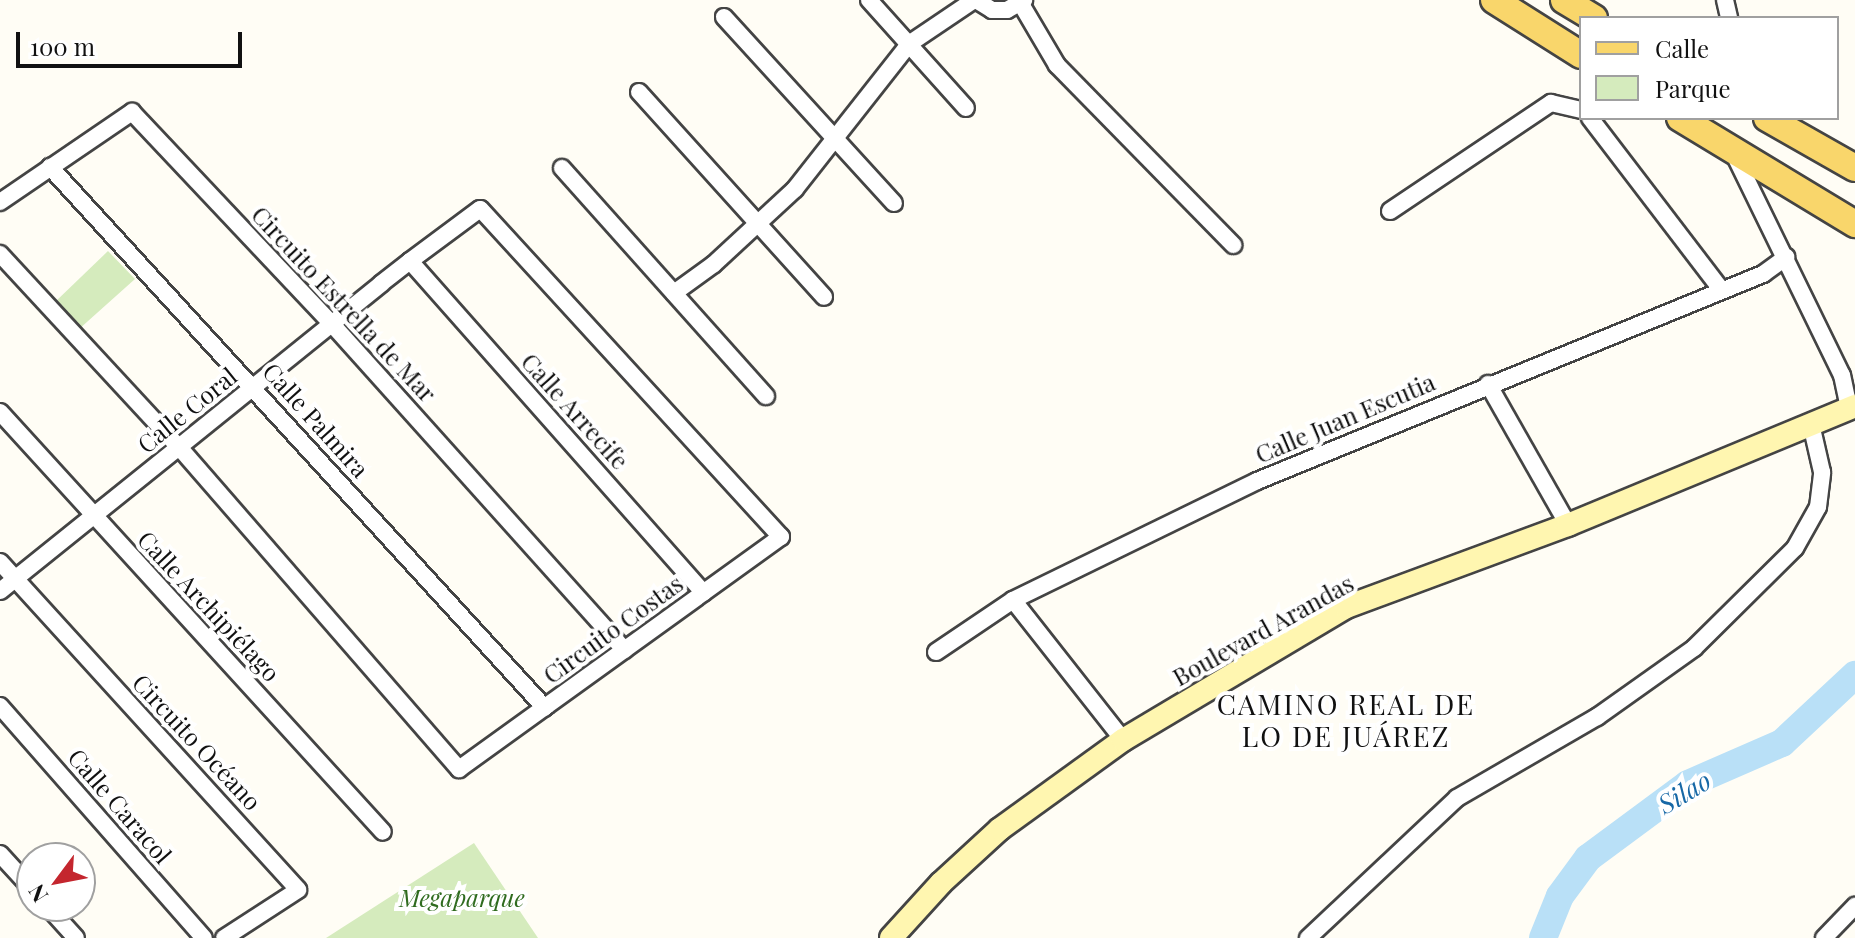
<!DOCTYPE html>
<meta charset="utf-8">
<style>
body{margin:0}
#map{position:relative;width:1855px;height:938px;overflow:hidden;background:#fffdf5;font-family:"Playfair Display",serif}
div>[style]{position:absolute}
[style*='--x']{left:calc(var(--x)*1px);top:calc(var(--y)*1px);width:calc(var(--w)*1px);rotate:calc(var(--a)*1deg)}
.green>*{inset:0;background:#d5ebbd}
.river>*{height:28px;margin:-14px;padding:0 14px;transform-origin:14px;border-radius:14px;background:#b9e0f7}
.roads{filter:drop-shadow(2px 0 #444) drop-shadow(-2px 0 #444) drop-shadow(0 2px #444) drop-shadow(0 -2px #444)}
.street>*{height:16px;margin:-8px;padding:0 8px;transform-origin:8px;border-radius:8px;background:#fff}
.secondary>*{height:22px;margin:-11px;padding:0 11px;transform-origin:11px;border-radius:11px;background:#fff6b0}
.primary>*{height:26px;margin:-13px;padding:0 13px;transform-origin:13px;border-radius:13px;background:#f9d66b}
span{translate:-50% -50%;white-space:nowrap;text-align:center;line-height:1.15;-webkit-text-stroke:8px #fff;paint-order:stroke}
.street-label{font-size:24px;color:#111}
.park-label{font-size:24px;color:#2f6b1f;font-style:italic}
.water-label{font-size:26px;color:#1768a6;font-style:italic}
.quarter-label{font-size:28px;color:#111;letter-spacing:2px}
.legend{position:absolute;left:1579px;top:16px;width:260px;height:104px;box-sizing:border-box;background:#fff;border:2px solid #a0a0a0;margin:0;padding:10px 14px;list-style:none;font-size:24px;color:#111}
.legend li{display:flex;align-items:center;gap:16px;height:40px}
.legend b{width:40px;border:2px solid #a0a0a0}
.north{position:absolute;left:16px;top:842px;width:80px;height:80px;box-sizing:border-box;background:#fff;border:2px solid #a0a0a0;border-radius:50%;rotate:238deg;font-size:22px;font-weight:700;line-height:32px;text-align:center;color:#111}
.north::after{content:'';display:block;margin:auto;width:28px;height:36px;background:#c4262e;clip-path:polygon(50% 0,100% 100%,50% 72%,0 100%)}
.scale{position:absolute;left:16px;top:32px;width:226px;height:36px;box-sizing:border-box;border:4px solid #111;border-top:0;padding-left:10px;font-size:24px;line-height:28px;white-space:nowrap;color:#111;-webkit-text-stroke:6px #fff;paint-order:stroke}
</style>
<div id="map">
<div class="green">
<i style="clip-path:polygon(108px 251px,135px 279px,78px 330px,54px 303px)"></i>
<i style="clip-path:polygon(474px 843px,538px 938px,326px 938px)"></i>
</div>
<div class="river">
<i style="--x:1543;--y:938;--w:45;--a:-68"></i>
<i style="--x:1560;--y:896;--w:47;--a:-53.6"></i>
<i style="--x:1588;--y:858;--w:124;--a:-36.5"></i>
<i style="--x:1688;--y:784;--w:103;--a:-23.6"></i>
<i style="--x:1782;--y:743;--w:100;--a:-43"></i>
</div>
<div class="roads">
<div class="street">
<i style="--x:869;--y:0;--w:145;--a:48.1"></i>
<i style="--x:976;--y:0;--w:19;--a:32"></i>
<i style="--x:992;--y:10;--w:15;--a:0"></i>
<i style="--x:1007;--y:10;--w:20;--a:-30"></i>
<i style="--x:1725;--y:0;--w:18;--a:77"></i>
<i style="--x:1021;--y:4;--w:71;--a:59.5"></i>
<i style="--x:1057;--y:65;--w:252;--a:45.6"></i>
<i style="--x:724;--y:17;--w:252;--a:47.6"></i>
<i style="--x:639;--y:92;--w:276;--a:47.9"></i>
<i style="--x:1590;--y:118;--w:214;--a:52.6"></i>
<i style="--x:1734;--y:154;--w:246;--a:64"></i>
<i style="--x:1842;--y:375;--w:33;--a:78"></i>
<i style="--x:50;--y:167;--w:733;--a:47.54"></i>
<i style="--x:562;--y:168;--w:306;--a:48.2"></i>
<i style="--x:0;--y:202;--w:160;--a:-34.3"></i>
<i style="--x:132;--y:112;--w:291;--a:46.7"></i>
<i style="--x:332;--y:324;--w:438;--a:48.1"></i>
<i style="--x:1390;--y:211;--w:194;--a:-33.9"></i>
<i style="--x:1551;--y:103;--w:31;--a:13"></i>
<i style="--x:0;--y:254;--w:263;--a:47.2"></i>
<i style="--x:179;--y:447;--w:427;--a:49"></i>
<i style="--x:459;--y:769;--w:397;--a:-35.8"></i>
<i style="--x:781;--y:537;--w:445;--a:-132.5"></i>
<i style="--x:480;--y:209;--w:87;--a:143.4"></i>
<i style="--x:410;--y:261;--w:37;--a:142"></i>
<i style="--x:381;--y:284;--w:260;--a:141.1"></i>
<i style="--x:179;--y:447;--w:211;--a:141.2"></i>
<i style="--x:15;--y:579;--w:19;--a:141"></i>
<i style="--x:410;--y:261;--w:443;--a:48.5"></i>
<i style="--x:674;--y:293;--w:49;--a:-35.9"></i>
<i style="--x:714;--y:264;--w:110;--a:-42.8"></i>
<i style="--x:795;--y:189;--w:184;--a:-51.8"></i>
<i style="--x:909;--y:44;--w:78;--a:-34.1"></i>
<i style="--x:1488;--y:384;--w:162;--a:60.4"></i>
<i style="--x:0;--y:412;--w:568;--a:47.64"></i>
<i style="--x:0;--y:562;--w:443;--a:47.7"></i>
<i style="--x:298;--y:890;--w:88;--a:147"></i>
<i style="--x:1013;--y:600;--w:178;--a:51.8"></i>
<i style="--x:936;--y:652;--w:93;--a:-34"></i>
<i style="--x:1013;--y:600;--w:271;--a:-26"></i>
<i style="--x:1257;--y:481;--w:547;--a:-22.25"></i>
<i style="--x:1763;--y:274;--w:29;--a:-36"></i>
<i style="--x:0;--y:706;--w:309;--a:48.7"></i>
<i style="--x:0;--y:854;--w:47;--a:47.6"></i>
<i style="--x:47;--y:906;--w:43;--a:47.8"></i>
<i style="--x:1308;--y:938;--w:204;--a:-43.2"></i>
<i style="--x:1457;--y:798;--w:162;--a:-30.1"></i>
<i style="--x:1597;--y:717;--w:119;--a:-35.4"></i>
<i style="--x:1694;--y:648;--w:142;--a:-44.7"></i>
<i style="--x:1795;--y:548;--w:47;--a:-60.7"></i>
<i style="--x:1818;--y:507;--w:35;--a:-83"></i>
<i style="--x:1822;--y:472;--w:49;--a:-102.9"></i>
<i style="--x:1824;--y:938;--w:45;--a:-45.9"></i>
</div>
<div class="secondary">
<i style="--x:891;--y:938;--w:74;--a:-47.7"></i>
<i style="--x:941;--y:883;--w:80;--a:-42.5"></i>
<i style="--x:1000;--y:829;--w:152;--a:-35.9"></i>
<i style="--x:1123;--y:740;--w:260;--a:-30.8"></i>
<i style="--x:1346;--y:607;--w:237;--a:-20.3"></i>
<i style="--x:1568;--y:525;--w:311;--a:-22.5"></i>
</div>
<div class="primary">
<i style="--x:1494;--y:0;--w:103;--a:32.3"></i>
<i style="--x:1564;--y:0;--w:35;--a:31"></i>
<i style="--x:1680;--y:118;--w:205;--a:31.2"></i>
<i style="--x:1767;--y:118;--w:101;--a:29.6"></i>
</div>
</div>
<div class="street-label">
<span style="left:344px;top:304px;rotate:47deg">Circuito Estrella de Mar</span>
<span style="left:187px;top:410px;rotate:-39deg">Calle Coral</span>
<span style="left:575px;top:411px;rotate:48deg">Calle Arrecife</span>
<span style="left:1345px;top:418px;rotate:-23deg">Calle Juan Escutia</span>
<span style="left:316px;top:420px;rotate:48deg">Calle Palmira</span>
<span style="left:209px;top:606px;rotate:47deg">Calle Archipiélago</span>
<span style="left:613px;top:629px;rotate:-36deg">Circuito Costas</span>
<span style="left:1263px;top:630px;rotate:-29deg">Boulevard Arandas</span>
<span style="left:197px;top:742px;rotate:47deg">Circuito Océano</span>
<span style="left:120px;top:806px;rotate:49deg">Calle Caracol</span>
</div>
<div class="park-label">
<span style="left:462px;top:898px">Megaparque</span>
</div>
<div class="water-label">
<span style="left:1684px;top:792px;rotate:-31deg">Silao</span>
</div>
<div class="quarter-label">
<span style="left:1346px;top:720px">CAMINO REAL DE<br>LO DE JUÁREZ</span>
</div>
<ul class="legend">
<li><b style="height:10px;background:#f9d66b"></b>Calle</li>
<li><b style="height:22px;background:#d5ebbd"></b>Parque</li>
</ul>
<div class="north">N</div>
<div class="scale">100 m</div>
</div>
